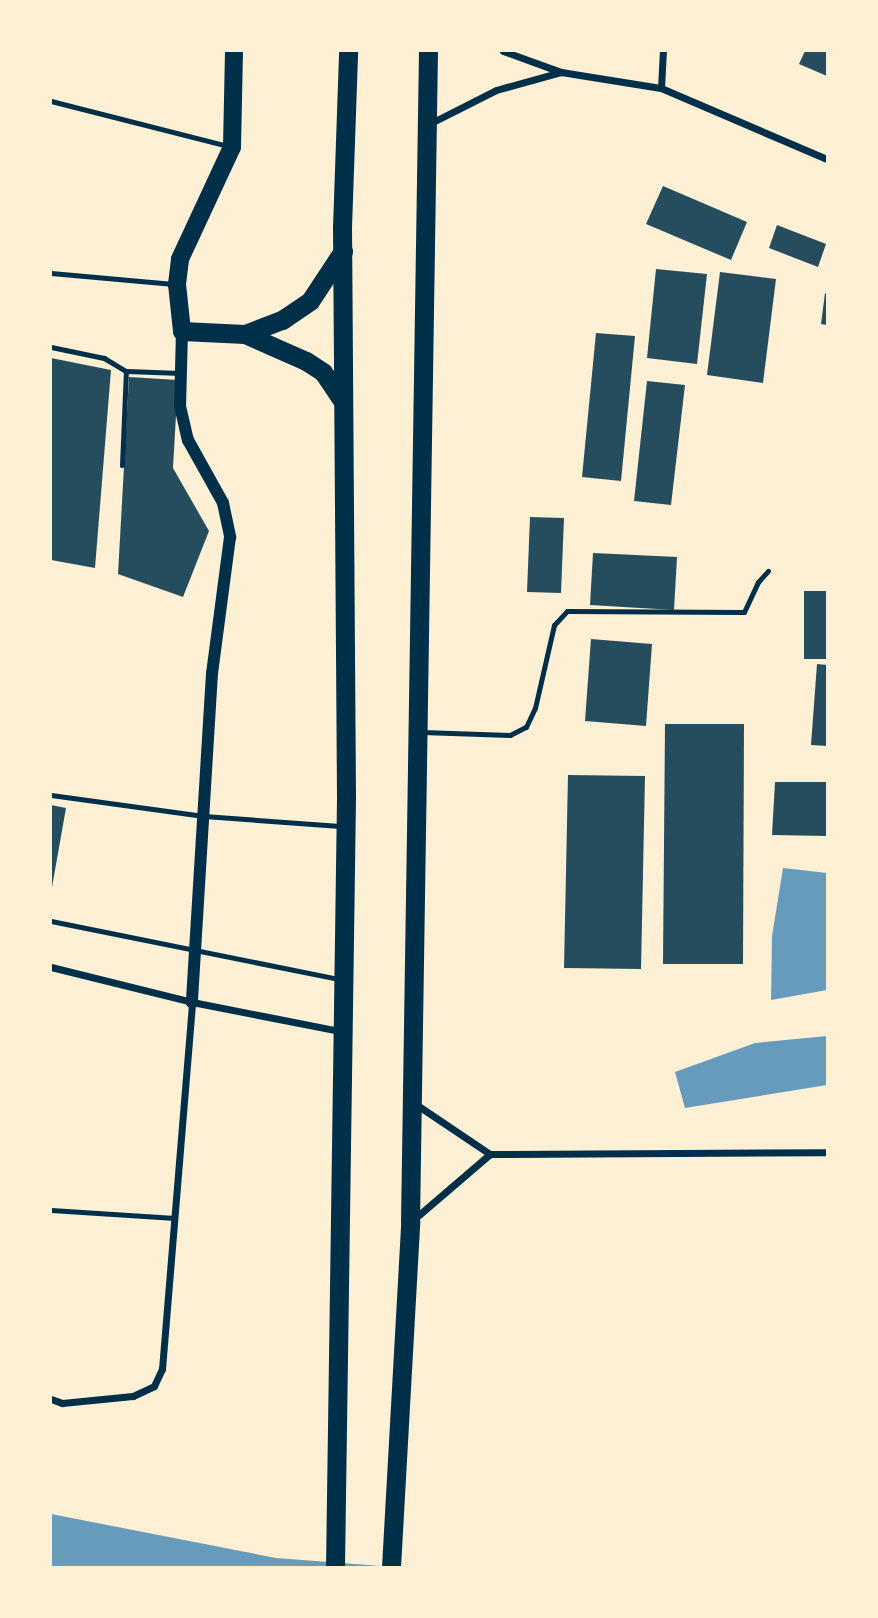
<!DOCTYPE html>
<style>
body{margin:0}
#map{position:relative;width:878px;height:1618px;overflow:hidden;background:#fdf0d5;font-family:"IBM Plex Sans",sans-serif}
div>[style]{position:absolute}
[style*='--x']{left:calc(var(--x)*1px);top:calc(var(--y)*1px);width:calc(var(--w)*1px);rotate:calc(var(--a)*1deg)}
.water>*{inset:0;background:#669bbc}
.building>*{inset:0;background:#264d5e}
.service>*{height:5px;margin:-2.5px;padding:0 2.5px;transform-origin:2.5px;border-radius:2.5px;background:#003049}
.minor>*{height:7px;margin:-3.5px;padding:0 3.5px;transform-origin:3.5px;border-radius:3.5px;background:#003049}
.tertiary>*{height:12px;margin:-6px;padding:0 6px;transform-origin:6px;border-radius:6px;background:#003049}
.primary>*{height:18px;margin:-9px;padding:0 9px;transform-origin:9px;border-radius:9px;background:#003049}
.trunk>*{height:19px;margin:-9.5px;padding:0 9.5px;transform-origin:9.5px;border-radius:9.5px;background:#003049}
span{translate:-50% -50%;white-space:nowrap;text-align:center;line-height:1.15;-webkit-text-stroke:6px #fdf0d5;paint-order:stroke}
.frame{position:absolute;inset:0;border:52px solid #fdf0d5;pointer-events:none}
</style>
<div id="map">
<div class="water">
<i style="clip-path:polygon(783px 868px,827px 873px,827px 990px,771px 1000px,772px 936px)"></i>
<i style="clip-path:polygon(827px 1036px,827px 1085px,685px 1108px,675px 1072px,755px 1043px)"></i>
<i style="clip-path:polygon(51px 1514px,276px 1558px,394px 1567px,51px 1567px)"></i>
</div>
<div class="building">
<i style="clip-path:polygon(805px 51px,827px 51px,827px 76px,799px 64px)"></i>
<i style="clip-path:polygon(663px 186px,747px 222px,731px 260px,646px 224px)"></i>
<i style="clip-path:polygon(777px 225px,826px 244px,818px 267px,769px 248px)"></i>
<i style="clip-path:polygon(656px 269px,707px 274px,697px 364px,647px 358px)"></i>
<i style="clip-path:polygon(720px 272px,776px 279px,763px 383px,707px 375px)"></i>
<i style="clip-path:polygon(825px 293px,827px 294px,827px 325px,821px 324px)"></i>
<i style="clip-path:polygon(596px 333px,635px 336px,621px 481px,582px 477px)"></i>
<i style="clip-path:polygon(51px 358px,111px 370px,95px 568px,51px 560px)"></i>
<i style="clip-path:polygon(129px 377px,178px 380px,173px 468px,209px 531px,183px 597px,118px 574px)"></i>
<i style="clip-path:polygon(647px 381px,685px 385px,671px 505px,634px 501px)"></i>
<i style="clip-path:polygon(530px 517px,564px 518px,561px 593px,527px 592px)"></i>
<i style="clip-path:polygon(593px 553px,677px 557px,674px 610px,590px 605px)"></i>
<i style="clip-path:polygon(804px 591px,827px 591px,827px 659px,804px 659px)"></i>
<i style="clip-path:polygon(591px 639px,652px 644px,646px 726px,585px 721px)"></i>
<i style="clip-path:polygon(817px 664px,827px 665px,827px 746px,811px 745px)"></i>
<i style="clip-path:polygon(665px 724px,744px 724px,743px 964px,663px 964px)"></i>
<i style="clip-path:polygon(568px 775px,645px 776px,641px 969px,564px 968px)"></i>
<i style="clip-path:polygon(775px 782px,827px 782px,827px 836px,772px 835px)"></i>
<i style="clip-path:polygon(51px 805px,66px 808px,52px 887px,51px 887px)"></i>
</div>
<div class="service">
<i style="--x:51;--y:101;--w:183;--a:14.3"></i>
<i style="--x:51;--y:273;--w:123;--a:5.1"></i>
<i style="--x:51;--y:347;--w:54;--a:11.7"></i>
<i style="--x:104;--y:358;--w:26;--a:31"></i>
<i style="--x:122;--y:465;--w:94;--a:-87.6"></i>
<i style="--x:126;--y:371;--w:55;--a:2.1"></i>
<i style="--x:422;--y:732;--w:88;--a:2"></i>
<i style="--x:510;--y:735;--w:18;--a:-27"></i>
<i style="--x:526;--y:727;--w:21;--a:-65"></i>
<i style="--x:535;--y:708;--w:85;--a:-77.1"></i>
<i style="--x:554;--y:625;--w:19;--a:-47"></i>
<i style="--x:567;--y:611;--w:177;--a:0.3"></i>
<i style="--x:744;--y:612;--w:33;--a:-65"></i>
<i style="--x:758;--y:582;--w:15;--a:-48"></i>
<i style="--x:51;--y:795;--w:154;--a:7.8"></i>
<i style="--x:204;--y:816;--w:136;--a:4.2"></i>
<i style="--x:51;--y:921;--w:294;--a:11.4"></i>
<i style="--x:51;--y:1210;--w:124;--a:3.7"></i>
</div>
<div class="minor">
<i style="--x:503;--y:51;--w:62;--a:19.9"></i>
<i style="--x:561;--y:72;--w:101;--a:9.1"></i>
<i style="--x:661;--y:88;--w:181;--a:23.2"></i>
<i style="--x:661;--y:88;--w:37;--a:-87"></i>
<i style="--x:429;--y:124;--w:75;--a:-26.9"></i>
<i style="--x:496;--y:90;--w:67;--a:-15.5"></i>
<i style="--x:51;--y:967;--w:145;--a:13.9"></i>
<i style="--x:192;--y:1002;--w:151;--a:11.1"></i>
<i style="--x:414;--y:1103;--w:92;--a:33.9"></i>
<i style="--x:490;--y:1154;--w:337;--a:-0.3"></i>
<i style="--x:413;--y:1220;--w:101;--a:-40.6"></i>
<i style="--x:51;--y:1399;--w:12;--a:20"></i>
<i style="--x:62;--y:1403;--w:71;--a:-5.6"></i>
<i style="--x:133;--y:1396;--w:23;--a:-25"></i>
<i style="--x:154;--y:1386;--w:19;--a:-65"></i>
<i style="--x:162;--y:1369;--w:368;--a:-85.3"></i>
</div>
<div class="tertiary">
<i style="--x:182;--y:331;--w:75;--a:91.5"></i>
<i style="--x:180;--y:406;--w:35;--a:77"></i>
<i style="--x:188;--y:440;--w:72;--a:60.9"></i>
<i style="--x:223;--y:503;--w:35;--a:78"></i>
<i style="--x:230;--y:537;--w:137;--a:97.5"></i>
<i style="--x:212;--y:673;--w:330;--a:93.5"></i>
</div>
<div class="primary">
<i style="--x:182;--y:331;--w:47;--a:-96.1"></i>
<i style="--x:177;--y:284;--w:25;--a:-83"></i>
<i style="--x:180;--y:259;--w:123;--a:-65.1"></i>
<i style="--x:232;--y:147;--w:96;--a:-88.8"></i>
</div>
<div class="trunk">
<i style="--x:182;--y:331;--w:63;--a:2.7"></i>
<i style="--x:245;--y:334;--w:67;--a:23.9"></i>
<i style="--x:306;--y:361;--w:20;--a:33"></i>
<i style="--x:323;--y:372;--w:34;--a:56"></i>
<i style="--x:245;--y:334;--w:40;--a:-21"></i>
<i style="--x:282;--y:320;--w:34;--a:-34"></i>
<i style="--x:310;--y:301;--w:60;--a:-56.6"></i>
<i style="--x:335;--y:1567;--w:771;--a:-89.18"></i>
<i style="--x:346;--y:796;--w:569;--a:-90.4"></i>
<i style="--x:342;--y:227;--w:176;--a:-88"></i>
<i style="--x:391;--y:1567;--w:346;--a:-86.8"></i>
<i style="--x:410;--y:1222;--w:1171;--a:-89.12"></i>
</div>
<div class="frame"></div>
</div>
